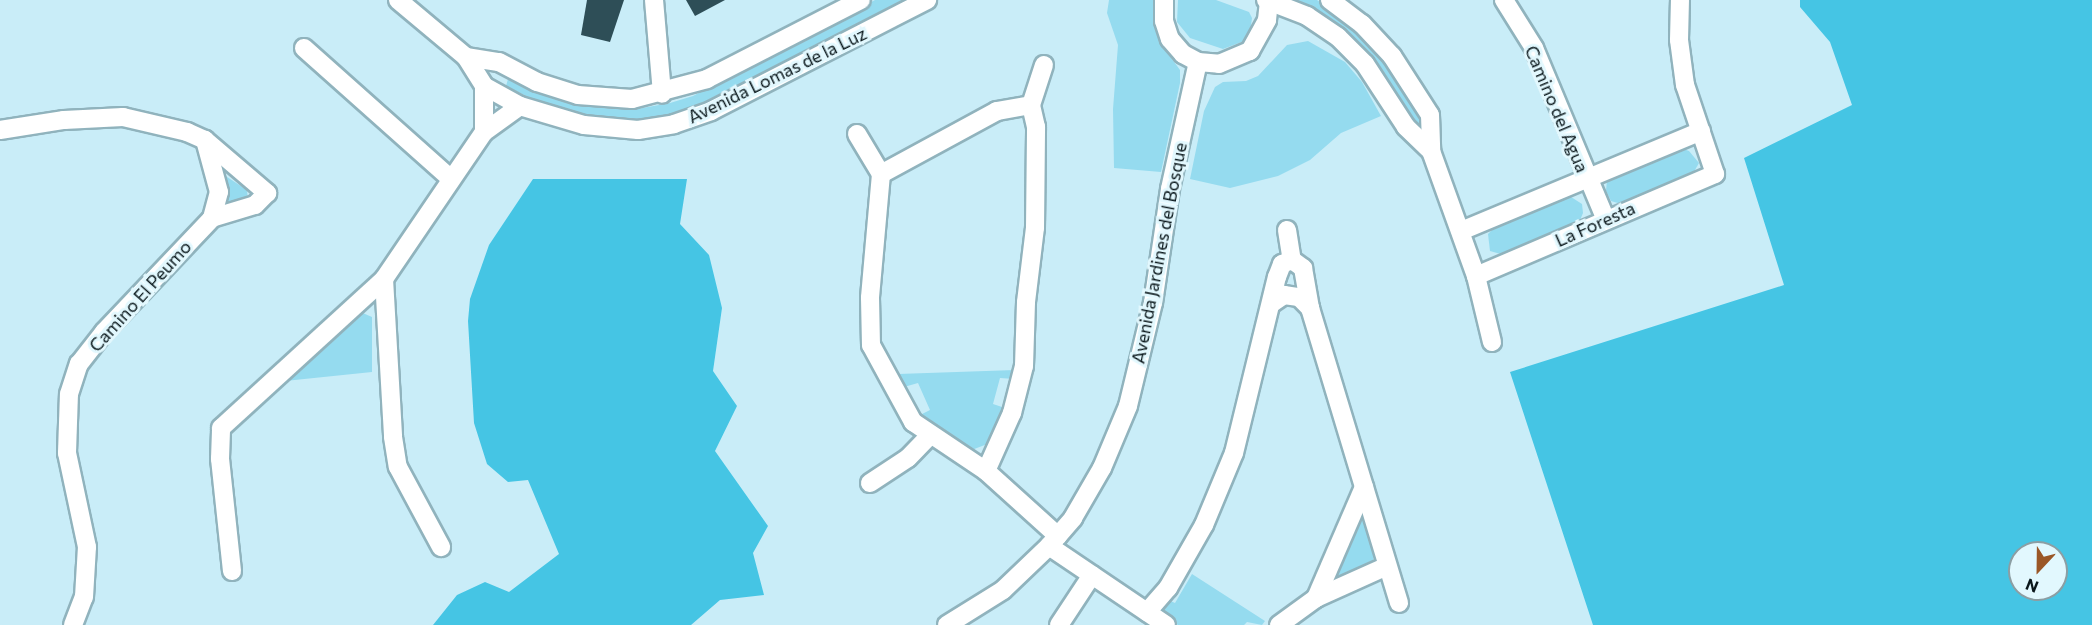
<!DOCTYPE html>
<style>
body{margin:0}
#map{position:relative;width:2092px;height:625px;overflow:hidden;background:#c9edf8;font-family:Commissioner,sans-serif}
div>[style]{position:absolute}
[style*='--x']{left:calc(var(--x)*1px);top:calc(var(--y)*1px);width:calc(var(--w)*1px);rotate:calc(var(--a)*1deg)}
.green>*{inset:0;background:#95dbef}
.forest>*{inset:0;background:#45c5e4}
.building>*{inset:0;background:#2e4e57}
.roads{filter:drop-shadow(2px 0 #90b3bd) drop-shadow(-2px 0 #90b3bd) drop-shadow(0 2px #90b3bd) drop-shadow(0 -2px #90b3bd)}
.minor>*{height:18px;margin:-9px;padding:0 9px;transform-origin:9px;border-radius:9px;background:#fff}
span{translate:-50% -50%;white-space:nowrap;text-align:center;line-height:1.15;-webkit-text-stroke:6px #e2f8fe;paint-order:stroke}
.street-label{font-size:18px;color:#0a171b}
.north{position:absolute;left:2008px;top:541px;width:60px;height:60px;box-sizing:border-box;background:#e2f8fe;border:2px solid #8c9ea3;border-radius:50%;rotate:202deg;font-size:16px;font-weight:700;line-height:24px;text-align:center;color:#0a171b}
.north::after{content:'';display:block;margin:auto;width:21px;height:27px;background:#9a5727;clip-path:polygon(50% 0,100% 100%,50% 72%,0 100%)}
</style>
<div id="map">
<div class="green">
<i style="clip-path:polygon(875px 0,909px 0,700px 107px,675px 116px,638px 121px,601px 120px,542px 104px,506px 86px,508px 79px,512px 79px,566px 101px,602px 108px,637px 109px,670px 103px,693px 96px)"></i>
<i style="clip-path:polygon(1109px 0,1154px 0,1159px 41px,1180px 70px,1180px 83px,1161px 172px,1114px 168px,1113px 109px,1118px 45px,1107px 13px)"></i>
<i style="clip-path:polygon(1178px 0,1216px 0,1249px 12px,1252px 18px,1250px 33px,1244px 41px,1223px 49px,1190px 38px,1177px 22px)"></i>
<i style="clip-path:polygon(1287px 0,1317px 0,1348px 21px,1389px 64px,1422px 119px,1420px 130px,1393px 90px)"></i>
<i style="clip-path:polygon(1308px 41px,1345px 62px,1362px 82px,1381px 116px,1341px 133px,1310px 160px,1278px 176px,1230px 188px,1190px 179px,1204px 111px,1215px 87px,1223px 82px,1246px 81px,1258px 76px,1287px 45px)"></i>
<i style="clip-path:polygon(1678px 147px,1689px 151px,1699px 163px,1691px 177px,1621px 204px,1611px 201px,1606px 191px,1607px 180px)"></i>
<i style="clip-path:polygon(224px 175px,247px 190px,248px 201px,227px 204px)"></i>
<i style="clip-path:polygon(1568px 195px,1582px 204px,1583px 213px,1578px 225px,1504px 255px,1490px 251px,1488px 234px,1492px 230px)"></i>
<i style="clip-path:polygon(358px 311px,372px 317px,372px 372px,285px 381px)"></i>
<i style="clip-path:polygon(1015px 370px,1014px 379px,1000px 378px,993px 404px,1008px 409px,990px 443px,969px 451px,918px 416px,930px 410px,918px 383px,904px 387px,898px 374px)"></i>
<i style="clip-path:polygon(1364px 510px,1374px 558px,1372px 564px,1334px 581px,1331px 579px)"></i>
<i style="clip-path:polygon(1192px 574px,1265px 621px,1262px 625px,1247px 622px,1244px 625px,1178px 625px,1161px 613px,1158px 604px,1164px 598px,1175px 603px)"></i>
</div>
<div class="forest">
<i style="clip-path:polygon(evenodd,1800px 0,2092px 0,2092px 625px,1593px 625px,1510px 372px,1784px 285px,1744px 158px,1852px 105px,1830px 42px,1800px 7px,1800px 0,2020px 553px,2056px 553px,2056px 589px,2020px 589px,2020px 553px)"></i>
<i style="clip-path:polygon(533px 179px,687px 179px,680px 224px,709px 255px,722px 308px,713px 371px,737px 406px,715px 451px,768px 526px,753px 553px,764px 595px,720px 600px,691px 625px,433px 625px,457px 595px,485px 582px,509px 592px,559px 554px,528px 480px,508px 482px,487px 464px,474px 423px,468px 321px,470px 299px,489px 245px)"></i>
</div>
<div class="building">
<i style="clip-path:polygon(587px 0,624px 0,610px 42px,581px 35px)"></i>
<i style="clip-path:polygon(686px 0,725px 0,695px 16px)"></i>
</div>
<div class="roads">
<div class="minor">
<i style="--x:398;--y:0;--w:89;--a:40"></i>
<i style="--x:466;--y:57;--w:34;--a:58"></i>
<i style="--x:484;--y:86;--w:41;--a:29.1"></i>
<i style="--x:520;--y:106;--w:67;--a:16.5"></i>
<i style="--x:584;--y:125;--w:54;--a:5.3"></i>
<i style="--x:638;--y:130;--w:36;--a:-9"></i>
<i style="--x:674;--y:124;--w:39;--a:-19"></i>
<i style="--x:711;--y:111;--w:243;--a:-27.2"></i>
<i style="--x:654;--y:0;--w:94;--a:85.1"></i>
<i style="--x:1164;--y:0;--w:21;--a:90"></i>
<i style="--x:1164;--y:21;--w:19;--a:72"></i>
<i style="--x:1170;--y:39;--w:20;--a:49"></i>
<i style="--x:1183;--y:54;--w:17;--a:28"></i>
<i style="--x:1198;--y:62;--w:21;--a:5"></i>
<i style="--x:1219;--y:64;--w:34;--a:-23"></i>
<i style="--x:1250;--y:51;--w:35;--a:-61"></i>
<i style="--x:1267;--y:20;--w:20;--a:-84"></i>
<i style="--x:1266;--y:0;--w:44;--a:21.3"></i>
<i style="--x:1307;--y:16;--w:37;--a:34"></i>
<i style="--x:1338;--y:37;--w:38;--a:45"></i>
<i style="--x:1365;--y:64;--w:75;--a:56.9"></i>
<i style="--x:1406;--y:127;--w:35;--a:44"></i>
<i style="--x:1330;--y:0;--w:40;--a:37"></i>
<i style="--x:1362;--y:24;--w:44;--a:46.8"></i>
<i style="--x:1392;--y:56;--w:70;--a:57.2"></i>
<i style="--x:1430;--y:115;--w:36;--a:88"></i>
<i style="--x:1431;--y:151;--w:133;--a:70.2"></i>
<i style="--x:1476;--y:276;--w:68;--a:76.4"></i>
<i style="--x:1504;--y:0;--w:57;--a:58"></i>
<i style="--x:1534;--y:48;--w:186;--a:67.3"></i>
<i style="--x:304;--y:48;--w:197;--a:41.7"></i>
<i style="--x:466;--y:57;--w:33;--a:9"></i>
<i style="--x:499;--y:62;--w:43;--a:27.8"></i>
<i style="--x:537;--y:82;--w:43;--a:17.6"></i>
<i style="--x:578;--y:95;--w:54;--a:4.2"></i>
<i style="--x:632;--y:99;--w:78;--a:-14.9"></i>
<i style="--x:707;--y:79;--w:173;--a:-27.2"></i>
<i style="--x:1031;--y:105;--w:35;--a:170"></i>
<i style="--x:997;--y:111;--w:132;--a:151.5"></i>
<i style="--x:881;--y:174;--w:124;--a:95.1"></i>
<i style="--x:870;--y:298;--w:47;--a:88.8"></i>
<i style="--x:871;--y:345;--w:88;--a:61.4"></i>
<i style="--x:913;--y:422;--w:88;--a:33.9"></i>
<i style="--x:986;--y:471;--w:97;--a:42.1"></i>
<i style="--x:0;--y:130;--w:65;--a:-8.9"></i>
<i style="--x:64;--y:120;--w:59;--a:-2.9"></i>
<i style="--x:123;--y:117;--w:66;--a:13.2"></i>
<i style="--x:187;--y:132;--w:20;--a:24"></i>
<i style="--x:205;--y:140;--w:82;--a:40.5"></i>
<i style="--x:267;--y:193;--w:17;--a:135"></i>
<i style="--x:255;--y:205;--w:45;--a:163.2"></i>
<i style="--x:484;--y:132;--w:46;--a:-90"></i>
<i style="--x:857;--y:134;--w:47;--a:59"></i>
<i style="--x:1287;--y:230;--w:30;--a:81"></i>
<i style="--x:1461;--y:231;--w:260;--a:-22.6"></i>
<i style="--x:1476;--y:276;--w:260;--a:-23.1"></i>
<i style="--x:1715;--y:174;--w:94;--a:-108.6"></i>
<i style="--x:1685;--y:85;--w:45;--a:-97.6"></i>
<i style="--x:1679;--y:40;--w:40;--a:-88.6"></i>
<i style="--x:384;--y:279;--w:158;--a:86.7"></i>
<i style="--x:393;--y:437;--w:30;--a:81"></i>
<i style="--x:398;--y:467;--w:91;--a:61.7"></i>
<i style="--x:1271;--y:304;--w:16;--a:-35"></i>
<i style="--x:1284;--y:295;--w:15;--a:8"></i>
<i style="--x:1299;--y:297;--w:16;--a:45"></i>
<i style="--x:986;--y:471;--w:64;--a:-65.9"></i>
<i style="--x:1012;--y:413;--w:49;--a:-75.7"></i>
<i style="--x:1024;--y:366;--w:64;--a:-88.2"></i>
<i style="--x:1026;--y:302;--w:75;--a:-83.1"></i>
<i style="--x:1035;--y:228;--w:101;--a:-89.4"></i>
<i style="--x:1036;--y:127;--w:23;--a:-103"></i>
<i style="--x:1031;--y:105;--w:42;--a:-72"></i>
<i style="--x:870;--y:483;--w:45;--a:-33.3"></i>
<i style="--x:908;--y:458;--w:32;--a:-46"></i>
<i style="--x:1049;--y:546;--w:141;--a:34"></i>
<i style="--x:232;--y:571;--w:113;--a:-96.1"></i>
<i style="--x:220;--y:459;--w:31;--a:-88"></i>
<i style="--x:221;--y:428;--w:221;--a:-42.4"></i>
<i style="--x:384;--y:279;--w:178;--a:-55.8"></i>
<i style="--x:484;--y:132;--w:44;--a:-35.8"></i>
<i style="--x:1316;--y:598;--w:121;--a:-66.6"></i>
<i style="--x:1147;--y:612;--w:32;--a:-49"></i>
<i style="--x:1168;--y:588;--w:73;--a:-60.3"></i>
<i style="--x:1204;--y:525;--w:78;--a:-67.4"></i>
<i style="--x:1234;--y:453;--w:181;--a:-76.3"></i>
<i style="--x:1277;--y:277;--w:14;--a:-69"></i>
<i style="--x:1282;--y:264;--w:11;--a:-22"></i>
<i style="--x:1292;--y:260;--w:14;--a:36"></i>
<i style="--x:1303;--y:268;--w:41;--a:80.1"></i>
<i style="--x:1310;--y:308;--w:308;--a:73.2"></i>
<i style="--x:73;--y:625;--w:30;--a:-69"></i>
<i style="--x:84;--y:597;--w:50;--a:-86.6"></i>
<i style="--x:87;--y:547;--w:96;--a:-102"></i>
<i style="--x:67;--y:453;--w:59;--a:-88.1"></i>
<i style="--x:69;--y:394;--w:32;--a:-72"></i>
<i style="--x:79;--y:364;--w:41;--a:-52"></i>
<i style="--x:104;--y:332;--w:157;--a:-46.5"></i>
<i style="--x:212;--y:218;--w:27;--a:-75"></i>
<i style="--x:219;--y:192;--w:54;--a:-105.1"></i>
<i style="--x:947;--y:625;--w:66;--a:-32"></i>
<i style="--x:1003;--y:590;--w:64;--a:-43.7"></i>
<i style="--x:1049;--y:546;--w:37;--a:-49"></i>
<i style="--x:1073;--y:518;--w:58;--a:-59.9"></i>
<i style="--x:1102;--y:468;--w:67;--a:-67.2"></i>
<i style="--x:1128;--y:406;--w:106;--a:-76.4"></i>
<i style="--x:1153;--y:303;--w:115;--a:-81.5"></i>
<i style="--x:1170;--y:189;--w:130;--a:-77.6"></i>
<i style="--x:1059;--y:625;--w:60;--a:-56.6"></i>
<i style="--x:1279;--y:625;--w:46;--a:-36.1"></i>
<i style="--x:1316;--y:598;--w:76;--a:-24.2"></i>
</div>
</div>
<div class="street-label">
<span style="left:777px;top:75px;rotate:-26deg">Avenida Lomas de la Luz</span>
<span style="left:1557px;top:109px;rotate:67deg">Camino del Agua</span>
<span style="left:1595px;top:224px;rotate:-24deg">La Foresta</span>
<span style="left:1159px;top:253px;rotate:-79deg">Avenida Jardines del Bosque</span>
<span style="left:140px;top:296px;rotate:-48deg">Camino El Peumo</span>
</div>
<div class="north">N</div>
</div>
